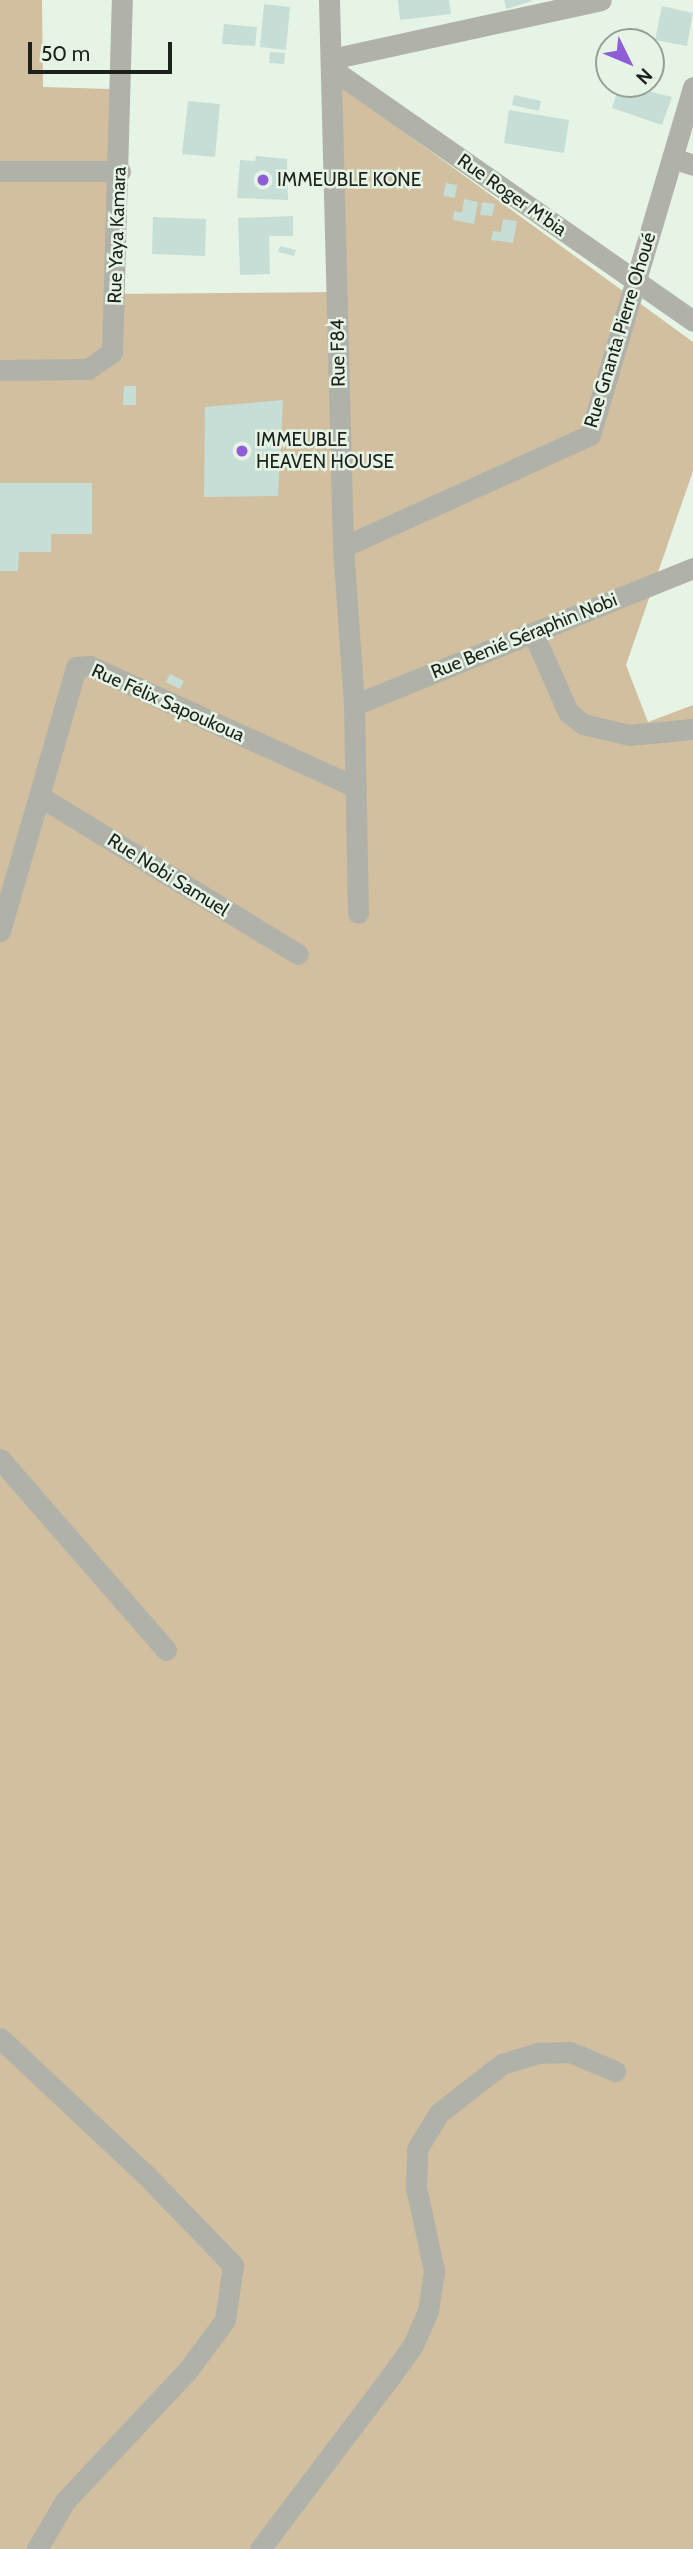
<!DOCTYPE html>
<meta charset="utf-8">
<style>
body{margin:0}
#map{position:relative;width:693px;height:2549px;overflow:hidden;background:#e6f4e5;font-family:Cabin,sans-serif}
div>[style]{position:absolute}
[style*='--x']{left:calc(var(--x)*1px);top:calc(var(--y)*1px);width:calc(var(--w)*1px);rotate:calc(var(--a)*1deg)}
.green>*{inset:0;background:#d1bfa0}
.building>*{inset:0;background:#c7ded7}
.street>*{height:21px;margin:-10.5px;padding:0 10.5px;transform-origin:10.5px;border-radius:10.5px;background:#b0b1a8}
.dots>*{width:19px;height:19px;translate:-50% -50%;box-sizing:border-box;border:4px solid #e6f4e5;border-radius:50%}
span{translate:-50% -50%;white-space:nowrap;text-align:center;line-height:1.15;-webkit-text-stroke:5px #e6f4e5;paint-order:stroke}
.poi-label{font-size:19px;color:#1c211c}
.left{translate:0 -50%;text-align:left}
.street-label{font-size:19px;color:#1c211c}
.north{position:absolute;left:595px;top:28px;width:70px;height:70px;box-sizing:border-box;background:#e6f4e5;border:2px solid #95a095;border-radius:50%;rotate:133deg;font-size:19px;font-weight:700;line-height:28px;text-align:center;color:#1c211c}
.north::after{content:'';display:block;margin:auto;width:24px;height:32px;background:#8e5dd7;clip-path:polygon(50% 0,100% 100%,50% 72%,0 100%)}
.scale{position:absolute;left:28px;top:42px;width:144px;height:32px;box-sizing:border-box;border:4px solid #1c211c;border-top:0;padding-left:9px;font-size:21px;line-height:24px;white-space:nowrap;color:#1c211c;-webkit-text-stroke:5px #e6f4e5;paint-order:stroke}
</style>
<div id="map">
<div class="green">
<i style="clip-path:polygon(0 0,42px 0,43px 87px,110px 89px,113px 294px,340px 292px,330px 78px,693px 342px,693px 471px,626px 665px,648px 722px,693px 705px,693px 2549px,0 2549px)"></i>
</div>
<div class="building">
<i style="clip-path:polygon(398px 0,449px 0,451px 14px,400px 20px)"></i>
<i style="clip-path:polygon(504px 0,531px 0,532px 1px,506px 9px)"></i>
<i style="clip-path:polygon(264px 4px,290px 7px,286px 50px,260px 47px)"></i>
<i style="clip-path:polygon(662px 6px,693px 13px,687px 46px,655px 40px)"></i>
<i style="clip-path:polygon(224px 24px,257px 27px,255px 46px,222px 44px)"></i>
<i style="clip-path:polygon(270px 52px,285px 53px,284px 64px,269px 63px)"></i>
<i style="clip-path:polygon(620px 84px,672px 97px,662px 125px,612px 108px)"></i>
<i style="clip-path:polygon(514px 95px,541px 101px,539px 111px,512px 105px)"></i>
<i style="clip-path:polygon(188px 101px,220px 104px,215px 157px,182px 154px)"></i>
<i style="clip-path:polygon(509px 110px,569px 120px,564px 153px,504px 143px)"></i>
<i style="clip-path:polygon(256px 156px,287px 159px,288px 200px,237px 198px,240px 160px,255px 161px)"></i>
<i style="clip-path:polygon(446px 183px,457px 185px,455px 198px,443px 196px)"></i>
<i style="clip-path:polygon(464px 199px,478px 202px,474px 224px,453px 220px,454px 211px,462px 213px)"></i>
<i style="clip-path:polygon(482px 202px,495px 204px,492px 216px,480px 215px)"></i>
<i style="clip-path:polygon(293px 216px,293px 236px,269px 236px,270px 274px,240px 275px,238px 218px)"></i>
<i style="clip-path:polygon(153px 217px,206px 219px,205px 256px,152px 254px)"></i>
<i style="clip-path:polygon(503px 219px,517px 221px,513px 243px,491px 240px,493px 231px,501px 232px)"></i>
<i style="clip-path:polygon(280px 246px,296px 250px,294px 256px,278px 252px)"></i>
<i style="clip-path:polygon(124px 386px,136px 386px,136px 405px,123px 405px)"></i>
<i style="clip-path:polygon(283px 400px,278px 496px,204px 497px,205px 407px)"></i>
<i style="clip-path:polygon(0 483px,92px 483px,92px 534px,51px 534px,51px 552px,19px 552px,18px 571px,0 571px)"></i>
<i style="clip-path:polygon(170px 674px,184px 681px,180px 689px,166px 682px)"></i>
</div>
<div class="street">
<i style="--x:329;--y:0;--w:547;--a:88.53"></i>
<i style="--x:343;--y:547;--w:158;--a:86"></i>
<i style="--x:354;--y:705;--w:208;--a:88.9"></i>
<i style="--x:331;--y:59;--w:276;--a:-12.3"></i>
<i style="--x:332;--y:69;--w:440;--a:34.9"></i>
<i style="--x:672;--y:158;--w:22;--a:18"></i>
<i style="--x:0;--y:171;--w:120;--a:0"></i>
<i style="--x:0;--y:370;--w:88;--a:-0.7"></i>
<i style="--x:88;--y:369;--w:29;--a:-35"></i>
<i style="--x:112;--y:352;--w:352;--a:-88.4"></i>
<i style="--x:343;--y:547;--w:271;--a:-24.4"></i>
<i style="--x:590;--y:435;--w:363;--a:-73.5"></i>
<i style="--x:533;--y:633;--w:86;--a:66.1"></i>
<i style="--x:568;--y:712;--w:19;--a:39"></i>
<i style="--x:583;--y:724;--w:47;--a:13.4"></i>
<i style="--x:629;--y:735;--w:64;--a:-5.4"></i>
<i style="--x:354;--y:705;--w:366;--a:-22"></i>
<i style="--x:39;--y:796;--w:303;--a:31.4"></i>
<i style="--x:0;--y:931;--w:275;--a:-73.9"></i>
<i style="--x:76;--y:667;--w:14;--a:-4"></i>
<i style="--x:90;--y:666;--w:292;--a:24.5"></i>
<i style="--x:0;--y:1459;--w:253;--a:49"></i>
<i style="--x:0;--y:2038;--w:199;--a:43.2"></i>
<i style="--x:145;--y:2174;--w:127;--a:46"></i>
<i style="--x:233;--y:2265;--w:56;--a:98.3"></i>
<i style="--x:225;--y:2320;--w:62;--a:126.5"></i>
<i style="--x:188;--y:2370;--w:180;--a:133.2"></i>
<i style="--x:65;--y:2501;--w:56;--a:120.3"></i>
<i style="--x:260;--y:2549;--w:216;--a:-52.9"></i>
<i style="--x:390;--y:2377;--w:39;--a:-54"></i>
<i style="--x:413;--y:2345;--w:37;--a:-66"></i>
<i style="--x:428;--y:2311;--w:40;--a:-81.5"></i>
<i style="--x:434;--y:2271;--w:86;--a:-102.1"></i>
<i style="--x:416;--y:2187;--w:38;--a:-88"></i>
<i style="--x:417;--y:2149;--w:42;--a:-58.6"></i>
<i style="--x:439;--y:2113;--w:80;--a:-37.9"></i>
<i style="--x:502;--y:2064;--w:39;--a:-17"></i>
<i style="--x:539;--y:2053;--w:31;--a:-2"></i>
<i style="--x:570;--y:2052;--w:49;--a:22.9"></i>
</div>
<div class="dots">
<i style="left:263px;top:180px;background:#8e5dd7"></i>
<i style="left:242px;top:451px;background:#8e5dd7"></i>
</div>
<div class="poi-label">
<span class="left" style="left:277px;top:180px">IMMEUBLE KONE</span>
<span class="left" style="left:256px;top:451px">IMMEUBLE<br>HEAVEN HOUSE</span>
</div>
<div class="street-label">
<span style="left:512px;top:195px;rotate:35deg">Rue Roger M'bia</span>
<span style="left:117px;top:235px;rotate:-88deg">Rue Yaya Kamara</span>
<span style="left:620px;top:330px;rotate:-73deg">Rue Gnanta Pierre Ohoué</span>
<span style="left:338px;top:353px;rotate:-91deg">Rue F84</span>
<span style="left:524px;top:636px;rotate:-22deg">Rue Benié Séraphin Nobi</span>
<span style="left:168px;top:703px;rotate:24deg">Rue Félix Sapoukoua</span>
<span style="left:168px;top:875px;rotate:32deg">Rue Nobi Samuel</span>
</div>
<div class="north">N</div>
<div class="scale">50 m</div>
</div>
